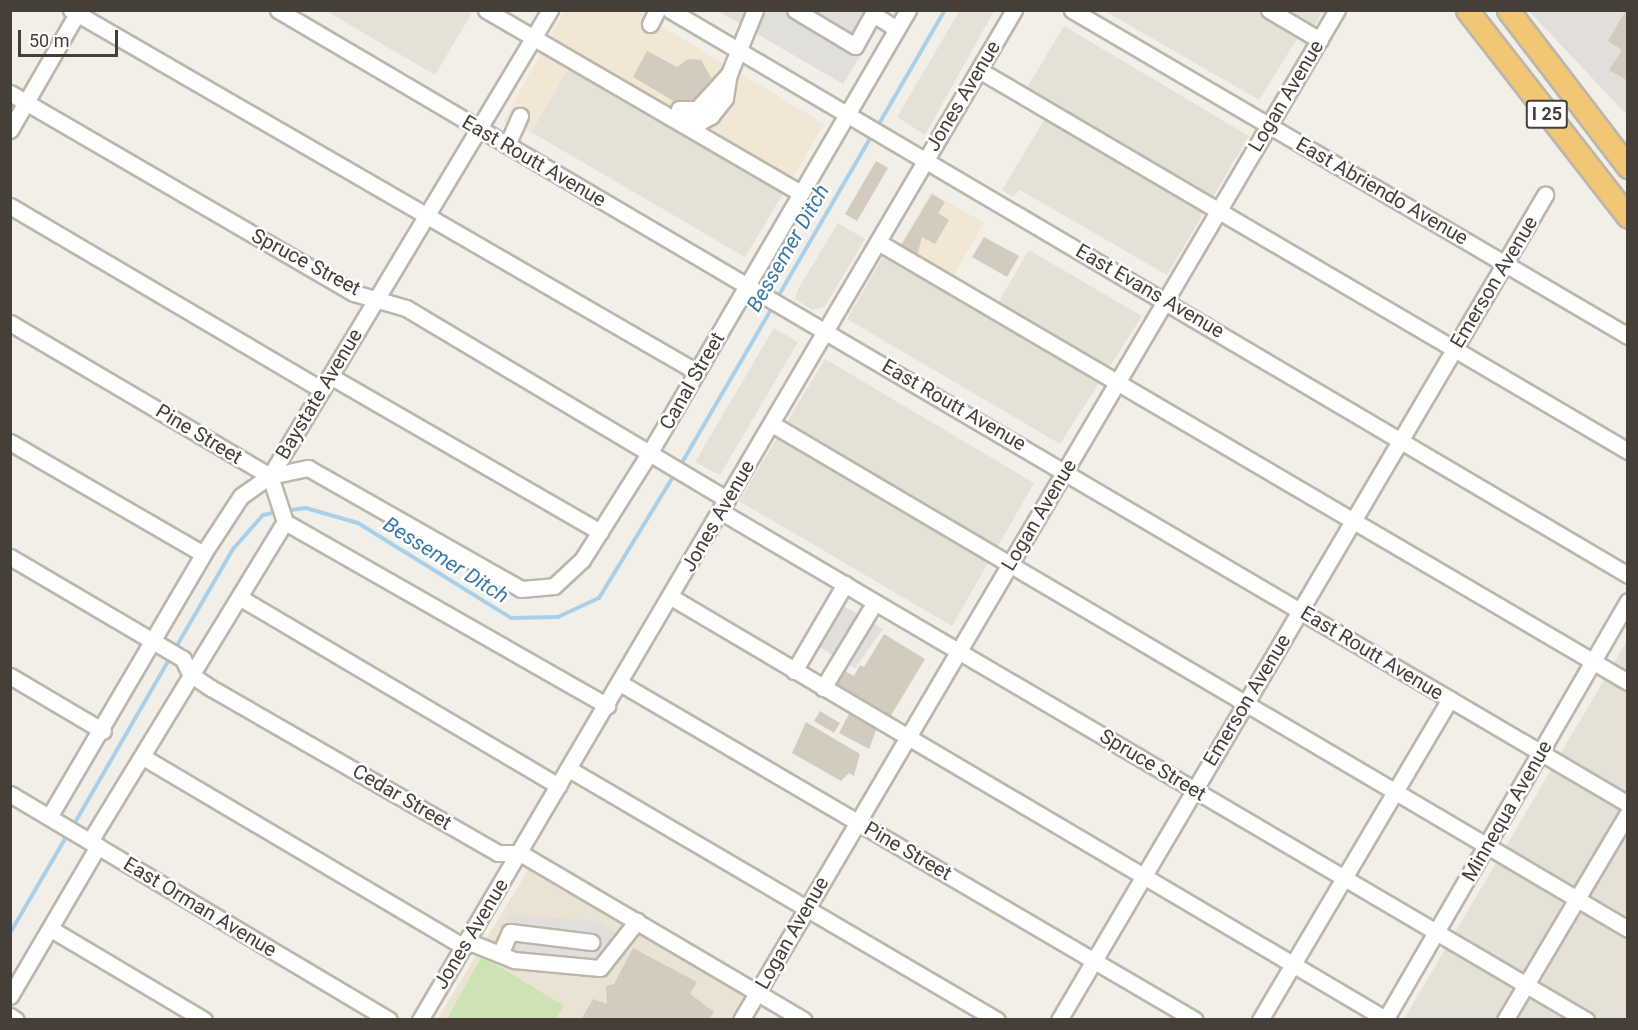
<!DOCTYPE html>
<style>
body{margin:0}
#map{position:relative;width:1638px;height:1030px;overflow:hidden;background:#f2efe8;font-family:Roboto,sans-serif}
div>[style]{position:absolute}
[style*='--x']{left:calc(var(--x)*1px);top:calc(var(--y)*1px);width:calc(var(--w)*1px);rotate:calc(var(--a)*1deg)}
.residential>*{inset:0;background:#e6e1d6}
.commercial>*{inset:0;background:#f2e6d5}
.industrial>*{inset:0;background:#e2ded9}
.education>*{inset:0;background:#eae3d3}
.green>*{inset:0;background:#cee3b4}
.parking>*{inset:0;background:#e1dfdc}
.stream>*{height:4px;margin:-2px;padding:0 2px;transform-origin:2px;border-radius:2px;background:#a9d0ea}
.building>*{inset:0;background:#d3cbbe}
.roads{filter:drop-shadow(2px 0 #bdb6ab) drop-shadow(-2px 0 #bdb6ab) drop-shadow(0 2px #bdb6ab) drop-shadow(0 -2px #bdb6ab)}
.minor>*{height:15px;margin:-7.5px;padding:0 7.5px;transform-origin:7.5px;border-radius:7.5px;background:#fff}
.highway>*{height:21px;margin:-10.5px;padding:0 10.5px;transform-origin:10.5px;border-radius:10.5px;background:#f1c674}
span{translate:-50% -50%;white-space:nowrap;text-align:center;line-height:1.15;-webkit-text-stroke:5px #fff;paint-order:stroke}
.shield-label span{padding:2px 4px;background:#fff;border:2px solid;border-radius:4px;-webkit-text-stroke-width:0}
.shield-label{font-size:18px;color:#453f37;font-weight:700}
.street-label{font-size:20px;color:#453f37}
.water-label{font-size:21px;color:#3a7aa8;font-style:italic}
.frame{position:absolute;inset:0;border:12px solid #453f37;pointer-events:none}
.scale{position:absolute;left:18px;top:30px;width:100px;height:27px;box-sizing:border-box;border:3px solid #453f37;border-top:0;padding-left:8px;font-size:18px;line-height:21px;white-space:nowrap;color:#453f37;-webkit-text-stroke:4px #fff;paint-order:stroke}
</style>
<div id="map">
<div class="residential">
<i style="clip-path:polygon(960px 10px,994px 11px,925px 135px,897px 117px)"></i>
<i style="clip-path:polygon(326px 11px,473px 11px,435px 75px)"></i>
<i style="clip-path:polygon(1105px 11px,1323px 11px,1307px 38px,1300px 34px,1259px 100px)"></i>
<i style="clip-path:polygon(1064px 26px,1249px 136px,1167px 275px,1020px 190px,1013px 197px,1002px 190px,1051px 109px,1025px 91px)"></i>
<i style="clip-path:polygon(570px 66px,784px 192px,745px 257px,531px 132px)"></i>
<i style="clip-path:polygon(838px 223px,865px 239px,825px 306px,813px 310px,795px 299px,798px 289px)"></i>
<i style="clip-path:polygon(889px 246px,995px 308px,1029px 250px,1142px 316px,1060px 444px,847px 319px)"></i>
<i style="clip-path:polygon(774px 328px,798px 342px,720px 475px,695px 462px)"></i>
<i style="clip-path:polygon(825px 359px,1034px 483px,952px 626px,739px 501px)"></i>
<i style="clip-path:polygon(1627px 641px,1627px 1019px,1404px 1019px)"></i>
</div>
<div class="commercial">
<i style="clip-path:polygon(635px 10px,824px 124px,784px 192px,570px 66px,531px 132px,503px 122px,564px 11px)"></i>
<i style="clip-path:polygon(931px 192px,984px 223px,950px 281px,897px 250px)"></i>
</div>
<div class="industrial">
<i style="clip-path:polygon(1529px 11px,1627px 11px,1627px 115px)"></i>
</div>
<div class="education">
<i style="clip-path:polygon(528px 870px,744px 995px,730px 1019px,437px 1020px)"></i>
</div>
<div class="green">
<i style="clip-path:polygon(482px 956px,564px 1006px,556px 1019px,447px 1019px)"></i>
</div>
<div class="parking">
<i style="clip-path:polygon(718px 11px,887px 11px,843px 84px)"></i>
<i style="clip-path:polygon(842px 605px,883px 629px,855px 668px,818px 646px)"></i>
<i style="clip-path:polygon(506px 914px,596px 921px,620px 936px,599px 961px,514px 952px)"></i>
</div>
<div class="stream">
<i style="--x:876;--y:129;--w:138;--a:-59.9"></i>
<i style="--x:776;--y:300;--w:191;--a:-59.8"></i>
<i style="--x:680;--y:466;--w:185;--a:-59.8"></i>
<i style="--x:284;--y:511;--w:22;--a:-8"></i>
<i style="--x:306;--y:508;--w:54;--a:16.1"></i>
<i style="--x:358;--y:523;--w:180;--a:31.8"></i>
<i style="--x:511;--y:618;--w:47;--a:-1.2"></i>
<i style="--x:558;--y:617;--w:45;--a:-24.9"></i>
<i style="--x:599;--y:598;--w:148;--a:-58.6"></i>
<i style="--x:175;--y:649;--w:116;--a:-59.9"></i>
<i style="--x:233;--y:549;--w:45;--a:-48.6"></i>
<i style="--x:263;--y:515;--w:14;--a:-12"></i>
<i style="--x:73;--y:826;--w:196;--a:-60"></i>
<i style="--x:10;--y:933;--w:117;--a:-59.7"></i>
</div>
<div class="building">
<i style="clip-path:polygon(1625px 12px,1628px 14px,1628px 81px,1609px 70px,1622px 50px,1608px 41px)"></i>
<i style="clip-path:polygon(647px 51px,677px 67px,688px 59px,701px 60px,713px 81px,697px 103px,677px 103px,633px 77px)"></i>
<i style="clip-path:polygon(876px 161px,888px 168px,857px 221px,845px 214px)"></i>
<i style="clip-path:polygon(932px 194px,945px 202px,938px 213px,949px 220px,935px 244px,922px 237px,916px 259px,899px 249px)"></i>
<i style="clip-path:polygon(984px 237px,1019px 256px,1007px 277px,972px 257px)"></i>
<i style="clip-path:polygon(884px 634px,925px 659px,887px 722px,832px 688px,843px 670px,854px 676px,860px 665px,864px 667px)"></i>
<i style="clip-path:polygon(820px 711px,840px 723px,834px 733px,814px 721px)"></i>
<i style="clip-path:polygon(850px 712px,877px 728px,869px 749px,839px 733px)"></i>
<i style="clip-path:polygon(806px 722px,860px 754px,854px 776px,849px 773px,841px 781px,792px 753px)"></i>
<i style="clip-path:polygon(633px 948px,697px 982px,690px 994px,714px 1012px,709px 1020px,581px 1020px,593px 999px,607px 1004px,606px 986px,614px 984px)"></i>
</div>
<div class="roads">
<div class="minor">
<i style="--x:71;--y:10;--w:723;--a:30.04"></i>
<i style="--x:278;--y:10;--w:1566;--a:30.46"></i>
<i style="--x:486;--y:10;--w:364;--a:30.2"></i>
<i style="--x:670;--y:10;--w:1112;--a:30.53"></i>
<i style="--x:795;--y:10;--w:70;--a:31"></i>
<i style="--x:855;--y:46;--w:37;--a:-61"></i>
<i style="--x:873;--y:14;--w:28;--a:32"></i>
<i style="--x:1072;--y:10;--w:645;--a:30.38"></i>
<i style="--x:1269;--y:10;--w:59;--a:30.5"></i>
<i style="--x:650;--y:24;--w:16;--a:-63"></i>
<i style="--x:979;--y:70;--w:753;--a:30.42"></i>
<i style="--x:10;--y:93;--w:398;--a:30.2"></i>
<i style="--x:354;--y:293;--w:54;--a:16.1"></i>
<i style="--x:406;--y:308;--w:374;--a:30.8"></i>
<i style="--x:679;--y:109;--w:18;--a:0"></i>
<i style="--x:697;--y:109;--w:47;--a:-47.6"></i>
<i style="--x:729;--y:74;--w:69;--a:-67.9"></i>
<i style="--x:682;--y:112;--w:21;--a:29"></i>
<i style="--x:700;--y:122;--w:13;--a:-29"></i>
<i style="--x:711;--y:116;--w:23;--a:-52"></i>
<i style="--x:725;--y:98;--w:24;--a:-81"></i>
<i style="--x:10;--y:130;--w:138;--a:-60.1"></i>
<i style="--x:507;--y:145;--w:32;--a:-66"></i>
<i style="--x:10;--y:206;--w:362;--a:30.5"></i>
<i style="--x:878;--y:242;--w:870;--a:30.4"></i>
<i style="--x:10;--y:323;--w:302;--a:30.5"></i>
<i style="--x:270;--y:476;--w:39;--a:-12"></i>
<i style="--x:308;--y:468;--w:245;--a:29.6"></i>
<i style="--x:521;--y:589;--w:33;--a:-5"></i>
<i style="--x:554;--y:586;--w:38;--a:-43"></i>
<i style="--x:582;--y:560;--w:128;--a:-57.8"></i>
<i style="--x:650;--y:452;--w:512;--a:-59.73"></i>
<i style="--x:330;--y:376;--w:312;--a:30"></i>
<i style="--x:772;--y:424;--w:994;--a:30.54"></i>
<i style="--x:10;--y:442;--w:223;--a:30.1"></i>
<i style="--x:270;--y:476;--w:48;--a:71.9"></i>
<i style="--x:720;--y:511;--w:1005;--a:30.45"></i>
<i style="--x:285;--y:522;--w:371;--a:29.7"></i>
<i style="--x:10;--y:557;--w:201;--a:30.5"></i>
<i style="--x:183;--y:659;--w:17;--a:65"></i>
<i style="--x:190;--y:674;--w:25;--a:34"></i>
<i style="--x:211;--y:688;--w:331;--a:29.9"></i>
<i style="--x:498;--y:853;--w:22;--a:0"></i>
<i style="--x:520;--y:853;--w:329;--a:30.5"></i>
<i style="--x:239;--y:597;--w:371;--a:30.6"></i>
<i style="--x:671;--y:597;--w:832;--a:30.57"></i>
<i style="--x:794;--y:671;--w:101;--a:-59.6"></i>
<i style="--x:10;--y:676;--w:108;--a:30.6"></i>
<i style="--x:620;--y:683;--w:666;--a:30.37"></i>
<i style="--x:823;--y:688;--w:100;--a:-58.8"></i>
<i style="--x:143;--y:757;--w:373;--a:30.6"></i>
<i style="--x:569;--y:769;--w:496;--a:30.4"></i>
<i style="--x:10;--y:794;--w:441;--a:30.8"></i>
<i style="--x:49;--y:817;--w:305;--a:-59.6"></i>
<i style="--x:203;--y:554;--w:69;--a:-56.8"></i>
<i style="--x:241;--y:496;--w:35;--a:-35"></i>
<i style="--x:270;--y:476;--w:544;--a:-59"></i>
<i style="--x:90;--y:841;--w:374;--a:-58.6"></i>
<i style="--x:51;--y:929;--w:178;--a:30.7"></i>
<i style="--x:467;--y:941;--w:51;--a:22"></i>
<i style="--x:514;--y:960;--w:86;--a:5.3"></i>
<i style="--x:600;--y:968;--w:60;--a:-51.8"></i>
<i style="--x:500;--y:954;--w:24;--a:-66"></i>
<i style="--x:510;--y:932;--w:82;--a:7"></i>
<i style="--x:10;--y:996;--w:174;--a:-59.6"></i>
<i style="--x:10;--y:1016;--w:7;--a:34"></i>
<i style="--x:420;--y:1020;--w:1172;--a:-59.54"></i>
<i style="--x:741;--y:1020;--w:1173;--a:-59.46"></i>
<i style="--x:1059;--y:1020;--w:958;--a:-59.5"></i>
<i style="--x:1260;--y:1020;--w:373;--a:-59.4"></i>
<i style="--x:1385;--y:1020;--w:484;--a:-59.9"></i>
<i style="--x:1505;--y:1020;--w:241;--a:-59.3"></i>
</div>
<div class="highway">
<i style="--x:1467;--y:10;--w:262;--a:52.1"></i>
<i style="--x:1508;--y:10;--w:198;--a:52.6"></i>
</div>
</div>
<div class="shield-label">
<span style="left:1547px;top:114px">I 25</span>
</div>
<div class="street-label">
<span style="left:963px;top:96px;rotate:-59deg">Jones Avenue</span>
<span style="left:1286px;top:96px;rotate:-59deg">Logan Avenue</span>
<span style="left:534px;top:161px;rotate:30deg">East Routt Avenue</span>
<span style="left:1382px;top:191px;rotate:30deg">East Abriendo Avenue</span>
<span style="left:306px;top:262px;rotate:28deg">Spruce Street</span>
<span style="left:1494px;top:282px;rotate:-59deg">Emerson Avenue</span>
<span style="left:1150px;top:291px;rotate:30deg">East Evans Avenue</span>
<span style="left:692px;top:381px;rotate:-60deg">Canal Street</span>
<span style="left:319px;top:394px;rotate:-59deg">Baystate Avenue</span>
<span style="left:954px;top:405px;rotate:30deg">East Routt Avenue</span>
<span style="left:199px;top:434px;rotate:31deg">Pine Street</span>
<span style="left:1039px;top:515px;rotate:-59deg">Logan Avenue</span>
<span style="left:718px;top:516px;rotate:-60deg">Jones Avenue</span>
<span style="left:1372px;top:653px;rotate:31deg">East Routt Avenue</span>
<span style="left:1247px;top:700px;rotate:-59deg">Emerson Avenue</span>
<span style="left:1153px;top:765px;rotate:31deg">Spruce Street</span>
<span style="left:402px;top:797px;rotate:30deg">Cedar Street</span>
<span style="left:1507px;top:811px;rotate:-60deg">Minnequa Avenue</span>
<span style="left:908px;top:851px;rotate:30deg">Pine Street</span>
<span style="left:200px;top:907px;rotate:31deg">East Orman Avenue</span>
<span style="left:792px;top:933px;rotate:-60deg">Logan Avenue</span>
<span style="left:471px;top:934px;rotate:-59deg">Jones Avenue</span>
</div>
<div class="water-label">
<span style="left:788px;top:248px;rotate:-60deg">Bessemer Ditch</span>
<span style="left:446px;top:560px;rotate:32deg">Bessemer Ditch</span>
</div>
<div class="frame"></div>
<div class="scale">50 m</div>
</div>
